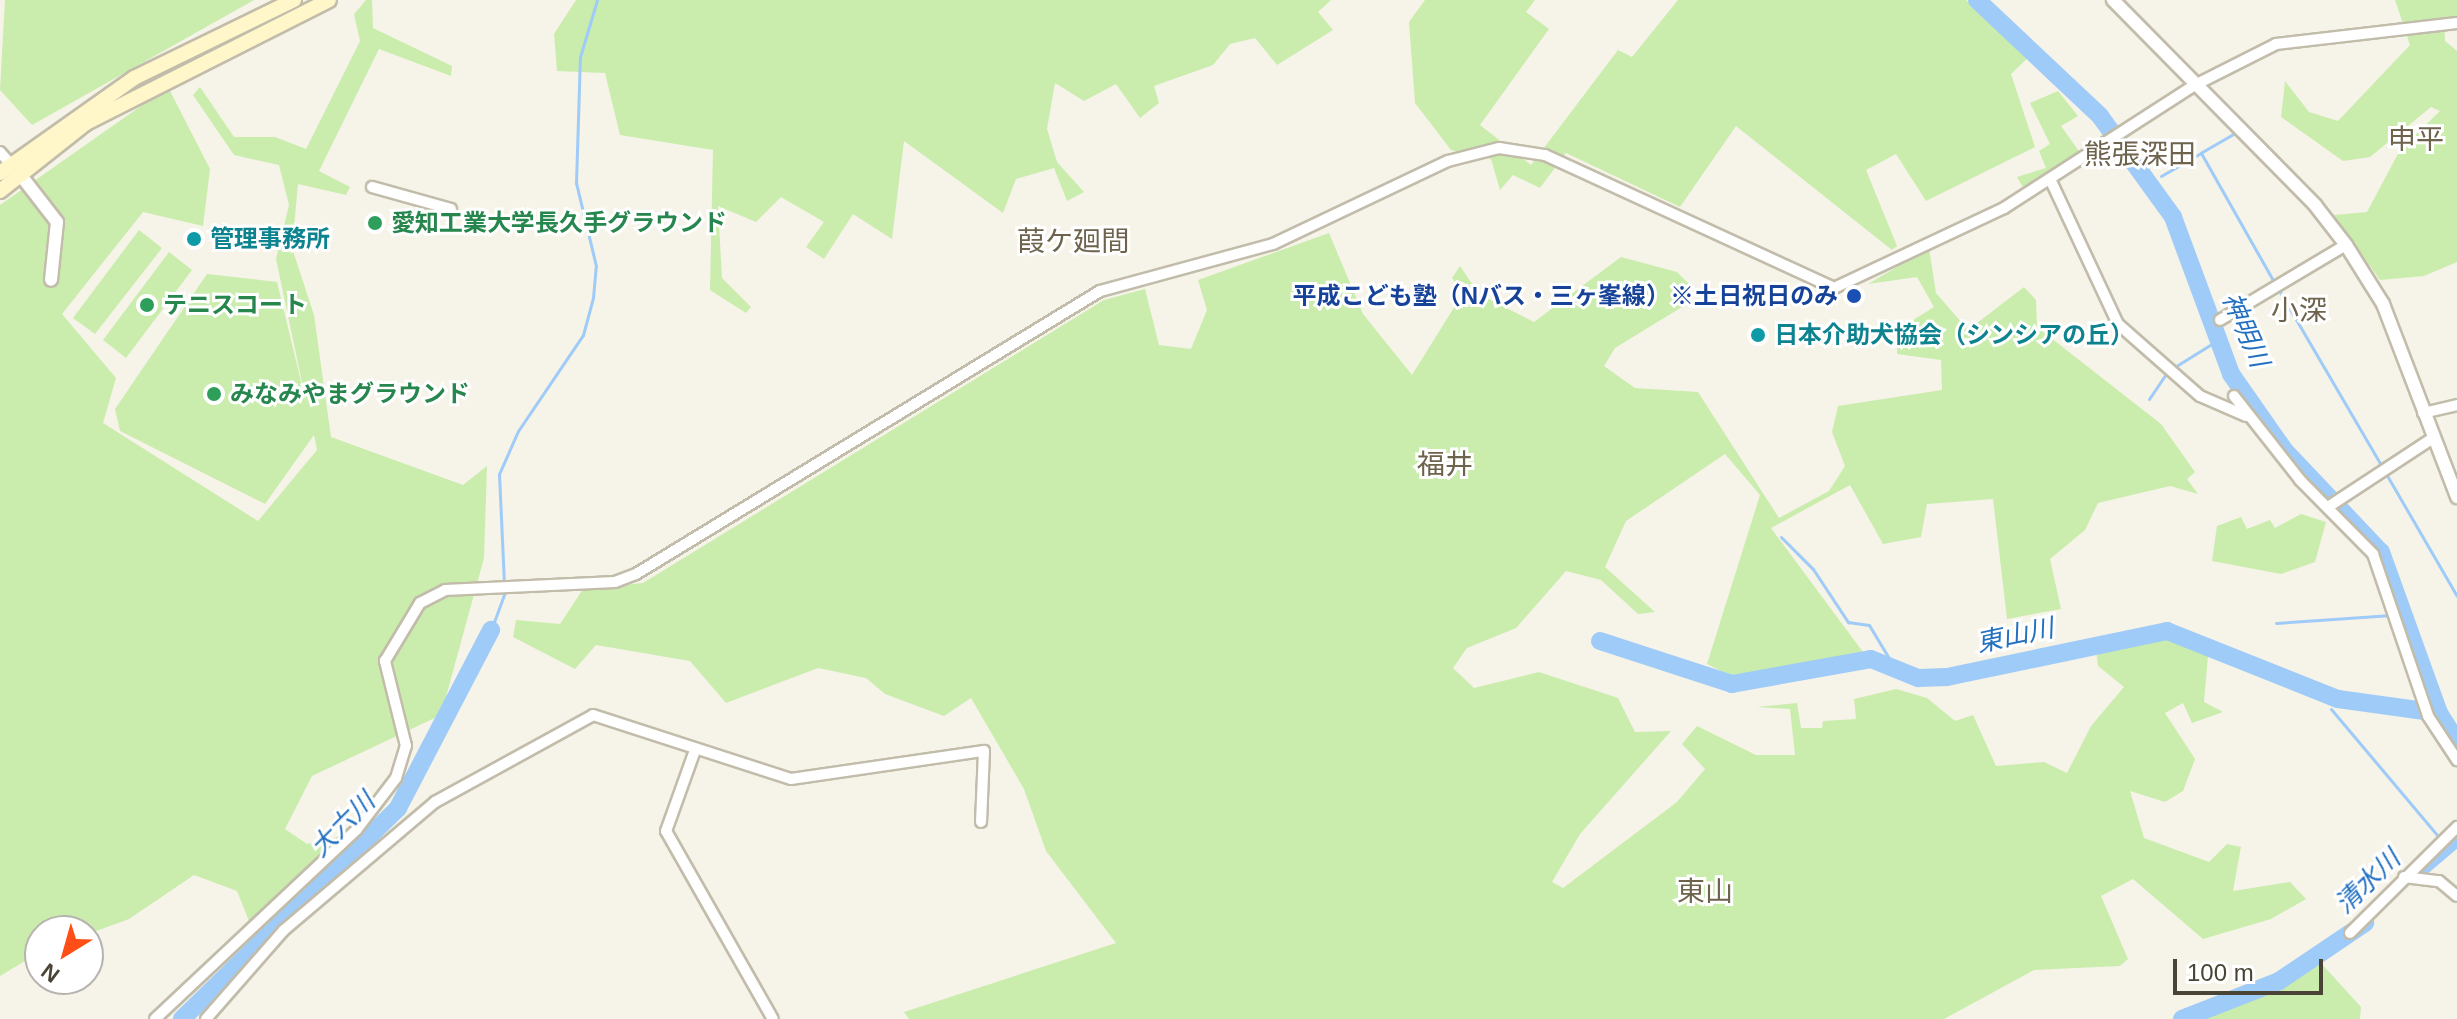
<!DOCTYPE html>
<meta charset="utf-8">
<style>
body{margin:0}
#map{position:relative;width:2457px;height:1019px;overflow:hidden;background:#f6f3e8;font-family:Helvetica,"Noto Sans JP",sans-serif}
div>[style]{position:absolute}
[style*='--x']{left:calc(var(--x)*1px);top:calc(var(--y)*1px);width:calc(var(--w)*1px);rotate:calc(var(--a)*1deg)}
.green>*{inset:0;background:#caedad}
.stream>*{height:3px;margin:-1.5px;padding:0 1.5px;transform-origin:1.5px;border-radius:1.5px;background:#9fcbf8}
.river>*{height:18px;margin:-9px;padding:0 9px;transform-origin:9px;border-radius:9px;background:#9fcbf8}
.roads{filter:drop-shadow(2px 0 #c2bcaa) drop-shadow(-2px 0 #c2bcaa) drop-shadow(0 2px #c2bcaa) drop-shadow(0 -2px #c2bcaa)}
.minor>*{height:10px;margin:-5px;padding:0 5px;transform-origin:5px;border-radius:5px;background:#fff}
.tertiary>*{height:12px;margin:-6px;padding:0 6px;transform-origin:6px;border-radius:6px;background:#fff}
.secondary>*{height:14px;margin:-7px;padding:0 7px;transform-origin:7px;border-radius:7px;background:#fff7c9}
.dots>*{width:22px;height:22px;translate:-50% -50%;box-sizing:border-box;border:4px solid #fff;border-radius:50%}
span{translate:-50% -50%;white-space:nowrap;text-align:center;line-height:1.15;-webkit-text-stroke:6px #fff;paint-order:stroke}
.leisure-label{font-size:24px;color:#27864d;font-weight:700}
.left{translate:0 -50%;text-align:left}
.culture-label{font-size:24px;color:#0d838f;font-weight:700}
.transit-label{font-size:24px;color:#164399;font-weight:700}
.right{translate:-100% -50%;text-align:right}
.water-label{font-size:26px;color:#2370c1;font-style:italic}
.quarter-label{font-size:28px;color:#6e634c}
.north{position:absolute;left:24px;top:915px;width:80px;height:80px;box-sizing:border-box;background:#fff;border:2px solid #b7b4af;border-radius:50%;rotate:217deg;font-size:22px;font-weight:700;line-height:32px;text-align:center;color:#4a4436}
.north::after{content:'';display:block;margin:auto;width:28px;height:36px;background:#ff4f16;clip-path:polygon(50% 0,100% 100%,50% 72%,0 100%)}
.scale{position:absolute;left:2173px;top:959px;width:150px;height:36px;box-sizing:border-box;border:4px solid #4a4436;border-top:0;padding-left:10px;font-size:24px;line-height:28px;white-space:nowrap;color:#4a4436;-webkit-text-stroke:6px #fff;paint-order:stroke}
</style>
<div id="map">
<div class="green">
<i style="clip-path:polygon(5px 0,254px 0,32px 125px,0 90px)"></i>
<i style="clip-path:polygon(366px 0,372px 0,373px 28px,452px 66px,451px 76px,379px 49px,319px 171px,350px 187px,346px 195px,298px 184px,292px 248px,314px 315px,331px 437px,463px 485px,487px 466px,484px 558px,441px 715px,312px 776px,285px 829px,307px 844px,342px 836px,249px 921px,237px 891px,194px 875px,129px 919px,88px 934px,40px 931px,40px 952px,0 976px,0 205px,168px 87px,210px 169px,203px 226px,143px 212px,62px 314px,116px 378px,103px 423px,258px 521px,317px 450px,314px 435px,265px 504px,120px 431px,115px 409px,207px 274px,277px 282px,307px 406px,276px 259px,289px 205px,279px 165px,234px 155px,193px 95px,200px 87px,234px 137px,275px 137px,306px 149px,360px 41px,354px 14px)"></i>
<i style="clip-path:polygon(576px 0,1331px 0,1318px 12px,1333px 30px,1277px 65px,1255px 38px,1230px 44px,1213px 65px,1154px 86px,1159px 103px,1140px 118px,1116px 84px,1084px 101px,1055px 83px,1047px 129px,1057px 162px,1084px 192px,1067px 201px,1054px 168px,1016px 179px,1003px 213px,904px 141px,892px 239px,853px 214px,824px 259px,806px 247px,824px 222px,781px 197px,756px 222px,718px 206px,722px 278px,751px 307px,746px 313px,710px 290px,713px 150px,620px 135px,605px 73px,557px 71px,554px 34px)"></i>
<i style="clip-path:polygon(1425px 0,1535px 0,1526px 12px,1549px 29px,1480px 125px,1531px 165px,1618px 50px,1632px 57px,1678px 0,1966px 0,2031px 55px,2011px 74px,2035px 147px,1926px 201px,1896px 154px,1866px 170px,1897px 246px,1892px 250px,1736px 126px,1680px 207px,1566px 153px,1540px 188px,1513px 175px,1500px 190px,1491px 159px,1451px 150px,1415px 103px,1409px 22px)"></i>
<i style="clip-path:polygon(2395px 0,2457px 0,2457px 16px,2444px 20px,2445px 41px,2457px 51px,2457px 262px,2424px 276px,2380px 280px,2334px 215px,2367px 212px,2400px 150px,2440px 111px,2431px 107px,2370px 157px,2343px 161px,2281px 117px,2285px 81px,2309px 112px,2338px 121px,2410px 45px)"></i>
<i style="clip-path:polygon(2058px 91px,2078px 116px,2061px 126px,2083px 157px,2027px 194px,2017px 177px,2046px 168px,2039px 151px,2050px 144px,2030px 103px)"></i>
<i style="clip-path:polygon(139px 230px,162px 248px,95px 334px,73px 318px)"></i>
<i style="clip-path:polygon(1329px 233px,1363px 314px,1412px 375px,1463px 293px,1452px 278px,1460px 266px,1479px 294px,1534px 322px,1621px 257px,1677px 272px,1689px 284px,1682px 307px,1615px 348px,1604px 366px,1635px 388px,1698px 392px,1779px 518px,1829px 491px,1845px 466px,1832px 432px,1838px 406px,1942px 390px,1941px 360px,1897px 354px,1897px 330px,1934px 307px,1917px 277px,1868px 284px,1929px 248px,1936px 293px,1968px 330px,2024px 287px,2036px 300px,2037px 327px,2161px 424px,2195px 472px,2187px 479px,2198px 494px,2170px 486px,2098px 503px,2085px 530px,2050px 559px,2061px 609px,2007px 619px,1993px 499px,1927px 504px,1921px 537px,1883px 544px,1850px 485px,1771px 528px,1863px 652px,1731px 676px,1707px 664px,1760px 495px,1725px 454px,1626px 521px,1605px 567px,1655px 612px,1638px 614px,1601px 580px,1566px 571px,1516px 628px,1467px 648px,1453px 668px,1474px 688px,1539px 672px,1618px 698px,1635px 732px,1671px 731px,1580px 834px,1552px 882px,1563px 888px,1677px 802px,1705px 769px,1682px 744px,1697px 726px,1756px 755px,1795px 755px,1790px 709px,1757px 707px,1797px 703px,1801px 728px,1822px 728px,1823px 721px,1856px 719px,1854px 699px,1896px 689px,1927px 698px,1955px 721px,1973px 715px,1996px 766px,2044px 762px,2067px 773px,2091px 726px,2124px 687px,2098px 666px,2096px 649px,2169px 633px,2221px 654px,2208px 656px,2204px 702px,2223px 712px,2192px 723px,2183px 703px,2165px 713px,2195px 759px,2183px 791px,2165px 802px,2130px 791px,2144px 838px,2209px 862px,2227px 844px,2241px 847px,2233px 891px,2290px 882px,2306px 899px,2271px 919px,2203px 939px,2133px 879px,2101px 896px,2128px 959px,2120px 966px,2034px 970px,1944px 1019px,909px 1019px,904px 1012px,1116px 943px,1046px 851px,1024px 789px,971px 698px,944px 716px,885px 694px,866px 678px,818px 668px,726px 703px,690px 661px,596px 645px,575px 669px,513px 637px,516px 620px,560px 624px,583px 589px,643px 583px,1104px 300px,1145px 289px,1159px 345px,1191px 349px,1207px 310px,1198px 280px)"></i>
<i style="clip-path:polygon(169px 252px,192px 270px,126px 358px,103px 340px)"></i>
<i style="clip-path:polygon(2301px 514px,2326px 522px,2315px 562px,2281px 574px,2212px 561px,2217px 526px,2241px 517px,2247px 529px,2270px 520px,2275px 528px)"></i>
<i style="clip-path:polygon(2320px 962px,2361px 1007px,2360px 1019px,2190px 1019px)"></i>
</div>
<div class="stream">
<i style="--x:2235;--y:133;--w:39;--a:150"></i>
<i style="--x:2201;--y:153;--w:150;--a:60.5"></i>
<i style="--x:2161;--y:176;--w:46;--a:-29.9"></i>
<i style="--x:2280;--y:292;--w:200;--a:59.7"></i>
<i style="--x:2173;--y:368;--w:44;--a:-31.9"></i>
<i style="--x:2149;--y:399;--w:32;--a:-56"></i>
<i style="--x:2385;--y:472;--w:143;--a:59.9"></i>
<i style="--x:1781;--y:537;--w:45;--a:45"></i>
<i style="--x:1813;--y:569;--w:64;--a:56.6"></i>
<i style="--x:1848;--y:622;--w:21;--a:8"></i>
<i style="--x:1869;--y:625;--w:47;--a:59"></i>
<i style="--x:504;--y:584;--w:110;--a:-92.6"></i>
<i style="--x:499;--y:474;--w:47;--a:-66.2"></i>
<i style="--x:518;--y:431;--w:116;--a:-55.9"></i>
<i style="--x:583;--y:335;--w:38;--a:-75"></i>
<i style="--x:593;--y:298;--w:32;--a:-85"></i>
<i style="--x:596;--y:266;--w:85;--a:-103.5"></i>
<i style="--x:576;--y:183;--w:126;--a:-88.2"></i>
<i style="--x:580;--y:57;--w:59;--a:-73.4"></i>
<i style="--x:2276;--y:623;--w:116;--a:-3.9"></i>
<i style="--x:491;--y:630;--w:40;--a:-69.8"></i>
<i style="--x:2331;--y:709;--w:166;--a:49.9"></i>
</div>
<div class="river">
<i style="--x:1977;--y:0;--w:169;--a:43.3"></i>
<i style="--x:2100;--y:116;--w:125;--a:54.1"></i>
<i style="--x:2173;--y:217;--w:167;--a:69.7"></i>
<i style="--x:2231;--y:374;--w:94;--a:55"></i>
<i style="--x:2285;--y:451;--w:139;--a:46.5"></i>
<i style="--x:2381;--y:552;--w:171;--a:70.2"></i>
<i style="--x:2439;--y:713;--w:34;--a:58"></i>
<i style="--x:1600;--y:641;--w:139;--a:18"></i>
<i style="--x:1732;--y:684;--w:141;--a:-10.2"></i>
<i style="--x:1871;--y:659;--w:51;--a:22"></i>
<i style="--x:1918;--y:678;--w:29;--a:-2"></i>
<i style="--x:1947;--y:677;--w:225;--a:-11.8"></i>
<i style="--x:2167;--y:631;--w:184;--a:21.7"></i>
<i style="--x:2338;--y:699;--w:102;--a:7.9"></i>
<i style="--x:2417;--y:871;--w:52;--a:-40.4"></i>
<i style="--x:182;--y:1019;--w:302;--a:-44.3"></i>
<i style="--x:398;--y:808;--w:201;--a:-62.4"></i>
<i style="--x:2182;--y:1019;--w:104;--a:-21.4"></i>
<i style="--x:2279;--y:981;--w:104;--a:-34"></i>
</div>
<div class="roads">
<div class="minor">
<i style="--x:0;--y:152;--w:23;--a:49"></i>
<i style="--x:2050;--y:179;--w:160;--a:64.9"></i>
<i style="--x:2118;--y:324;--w:109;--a:41.3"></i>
<i style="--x:2200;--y:396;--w:50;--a:23.5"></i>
<i style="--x:372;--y:187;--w:82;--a:15.6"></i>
<i style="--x:2220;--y:320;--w:147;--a:-30.8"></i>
<i style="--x:2234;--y:396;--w:107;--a:51.8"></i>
<i style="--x:2300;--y:480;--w:104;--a:45.4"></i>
<i style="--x:2373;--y:554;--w:171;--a:71.2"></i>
<i style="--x:2428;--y:716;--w:53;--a:56.6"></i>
<i style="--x:2423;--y:413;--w:35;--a:-13"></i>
<i style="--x:2328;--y:507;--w:122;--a:-33.3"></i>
<i style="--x:694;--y:753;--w:83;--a:109.7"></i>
<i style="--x:666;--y:831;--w:216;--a:60.4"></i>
<i style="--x:2404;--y:877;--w:35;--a:7"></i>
<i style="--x:2439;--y:881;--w:23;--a:40"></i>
<i style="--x:2350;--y:933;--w:151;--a:-44.7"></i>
<i style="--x:155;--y:1019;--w:277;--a:-43.2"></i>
<i style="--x:357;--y:829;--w:64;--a:-52.6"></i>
<i style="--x:396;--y:778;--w:34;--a:-73"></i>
<i style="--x:406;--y:746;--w:88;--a:-103.9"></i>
<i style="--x:385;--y:661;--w:68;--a:-58.9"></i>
<i style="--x:420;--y:603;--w:28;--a:-27"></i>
<i style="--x:445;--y:590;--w:170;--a:-2.7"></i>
<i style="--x:615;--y:582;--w:22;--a:-21"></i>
<i style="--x:636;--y:574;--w:543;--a:-31.38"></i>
<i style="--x:1100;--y:291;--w:179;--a:-15.2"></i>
<i style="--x:1273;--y:244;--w:194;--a:-25.4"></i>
<i style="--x:1448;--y:161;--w:53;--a:-14.3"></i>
<i style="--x:1499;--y:148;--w:47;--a:8.7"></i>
<i style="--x:1545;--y:155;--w:318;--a:24.7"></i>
<i style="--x:1834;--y:288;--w:188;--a:-25.2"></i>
<i style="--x:2004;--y:208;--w:227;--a:-32.8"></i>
<i style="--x:2195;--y:85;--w:91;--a:-26.8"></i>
<i style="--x:2276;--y:44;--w:182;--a:-6.6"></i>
<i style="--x:206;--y:1019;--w:118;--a:-48.8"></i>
<i style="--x:284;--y:930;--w:198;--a:-40.3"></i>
<i style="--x:435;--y:802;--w:180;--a:-28.8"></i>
<i style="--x:593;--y:715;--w:208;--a:17.9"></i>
<i style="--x:791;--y:779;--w:195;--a:-8.3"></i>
<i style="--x:984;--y:751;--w:71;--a:92.4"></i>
</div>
<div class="tertiary">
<i style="--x:2113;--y:0;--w:288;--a:45.4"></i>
<i style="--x:2315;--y:205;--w:51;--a:52.2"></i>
<i style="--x:2346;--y:245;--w:70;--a:57.9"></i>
<i style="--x:2383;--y:304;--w:207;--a:69"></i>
<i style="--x:19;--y:173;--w:62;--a:52.2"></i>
<i style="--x:57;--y:222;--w:58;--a:95.9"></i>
</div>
<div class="secondary">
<i style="--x:0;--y:173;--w:164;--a:-35.3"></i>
<i style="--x:134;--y:78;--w:178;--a:-26"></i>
<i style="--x:0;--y:191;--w:110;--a:-38.3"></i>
<i style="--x:86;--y:123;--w:272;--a:-26.8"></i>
</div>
</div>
<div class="dots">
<i style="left:375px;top:223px;background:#2e9e5b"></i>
<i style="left:194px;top:239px;background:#0f9aa8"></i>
<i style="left:1854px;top:296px;background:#1a4fb4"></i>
<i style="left:147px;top:305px;background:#2e9e5b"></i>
<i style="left:1758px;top:335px;background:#0f9aa8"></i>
<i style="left:214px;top:394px;background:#2e9e5b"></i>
</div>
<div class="leisure-label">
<span class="left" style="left:391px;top:223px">愛知工業大学長久手グラウンド</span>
<span class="left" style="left:163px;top:305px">テニスコート</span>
<span class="left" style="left:230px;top:394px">みなみやまグラウンド</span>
</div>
<div class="culture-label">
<span class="left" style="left:210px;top:239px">管理事務所</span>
<span class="left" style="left:1774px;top:335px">日本介助犬協会（シンシアの丘）</span>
</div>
<div class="transit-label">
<span class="right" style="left:1838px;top:296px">平成こども塾（Nバス・三ヶ峯線）※土日祝日のみ</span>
</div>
<div class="water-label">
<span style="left:2245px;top:330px;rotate:67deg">神明川</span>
<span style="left:2015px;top:636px;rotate:-12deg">東山川</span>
<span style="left:343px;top:825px;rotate:-45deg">大六川</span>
<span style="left:2368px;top:882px;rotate:-44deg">清水川</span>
</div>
<div class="quarter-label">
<span style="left:2416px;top:140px">申平</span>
<span style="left:2140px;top:155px">熊張深田</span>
<span style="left:1073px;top:242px">葭ケ廻間</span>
<span style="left:2299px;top:311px">小深</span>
<span style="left:1445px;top:465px">福井</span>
<span style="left:1705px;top:892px">東山</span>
</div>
<div class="north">N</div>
<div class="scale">100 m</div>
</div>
